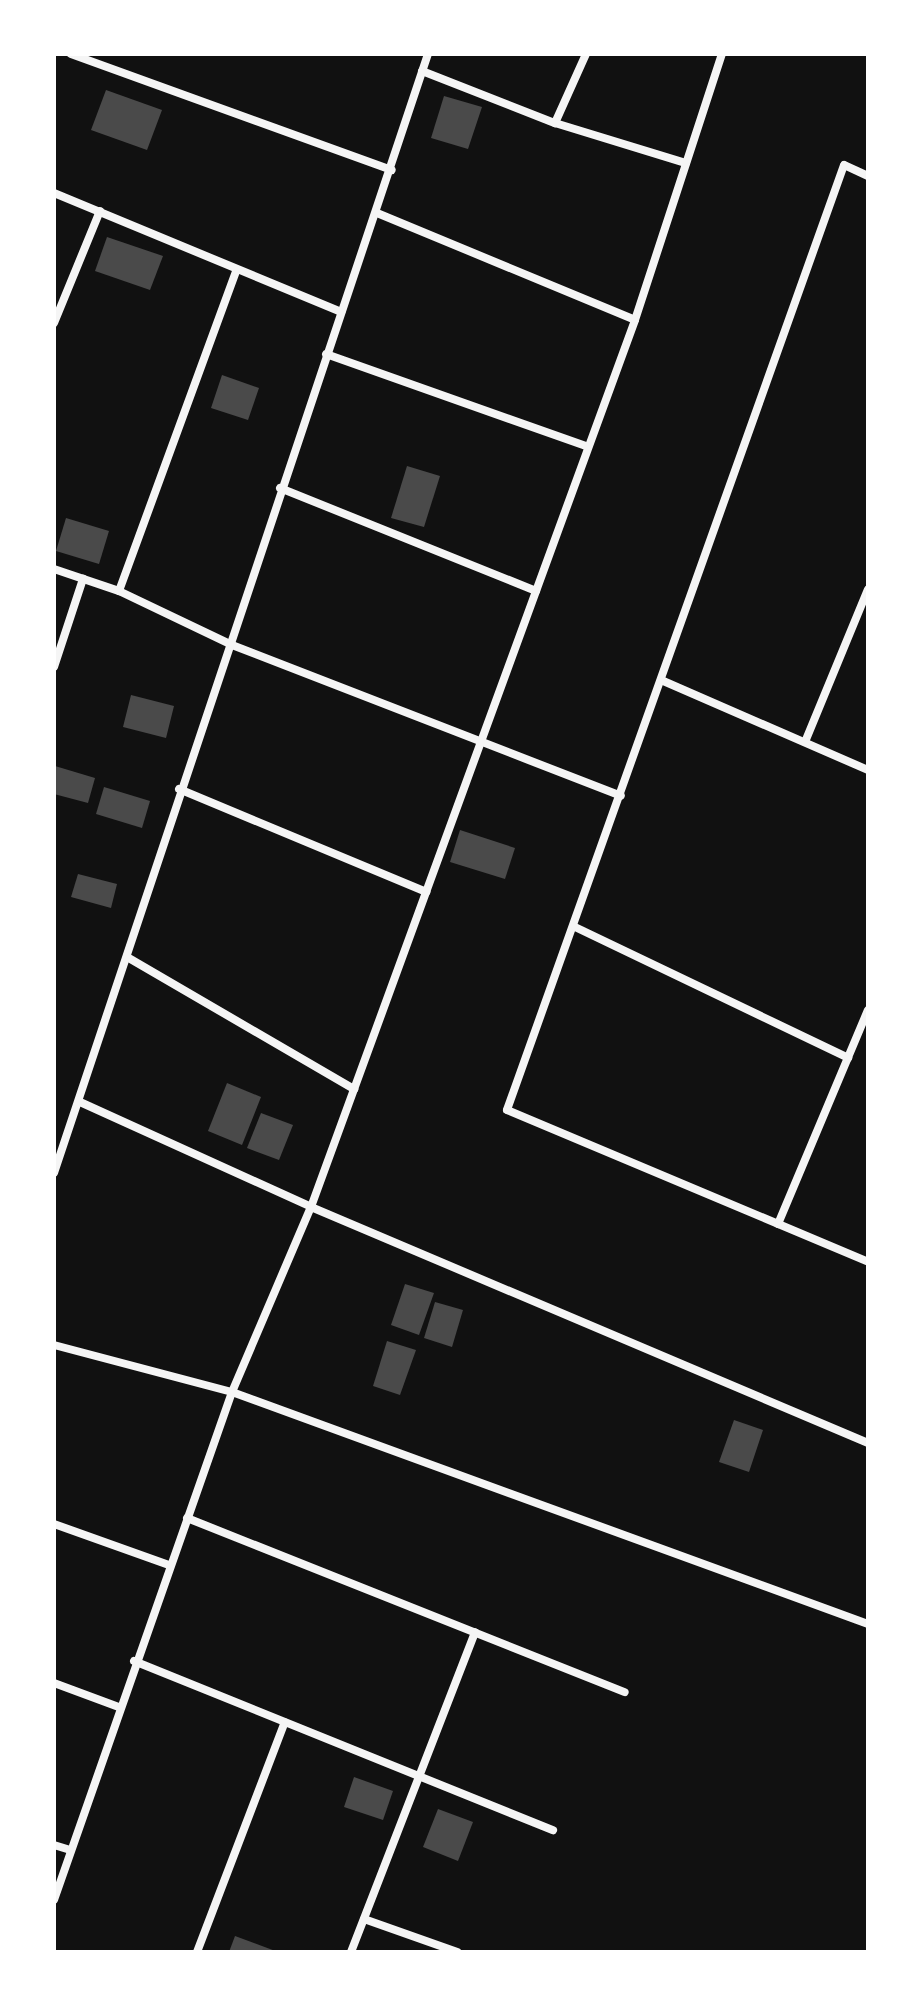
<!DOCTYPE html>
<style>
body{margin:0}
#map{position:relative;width:922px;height:2006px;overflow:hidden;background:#111;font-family:"Titillium Web",sans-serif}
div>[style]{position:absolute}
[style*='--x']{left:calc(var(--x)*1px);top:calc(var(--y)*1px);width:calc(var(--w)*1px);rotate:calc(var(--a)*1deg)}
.building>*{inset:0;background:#4a4a4a}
.minor>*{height:8px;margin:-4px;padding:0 4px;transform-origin:4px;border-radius:4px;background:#f5f5f5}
span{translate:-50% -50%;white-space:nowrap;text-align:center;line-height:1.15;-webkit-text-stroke:6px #fff;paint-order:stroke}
.frame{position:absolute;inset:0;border:56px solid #fff;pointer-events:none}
</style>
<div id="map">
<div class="building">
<i style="clip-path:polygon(106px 90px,162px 110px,147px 150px,91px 130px)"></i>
<i style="clip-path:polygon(444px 96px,482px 107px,468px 149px,431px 138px)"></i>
<i style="clip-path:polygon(107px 237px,163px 256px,150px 290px,95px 271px)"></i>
<i style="clip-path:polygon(222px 375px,259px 388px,248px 420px,211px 408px)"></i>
<i style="clip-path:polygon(407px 466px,440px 476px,424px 527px,391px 518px)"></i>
<i style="clip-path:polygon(66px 518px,109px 531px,99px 564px,56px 551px)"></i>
<i style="clip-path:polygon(131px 695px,174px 706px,166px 738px,123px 727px)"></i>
<i style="clip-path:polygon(55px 766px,95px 778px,88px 803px,54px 794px)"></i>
<i style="clip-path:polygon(104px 787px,150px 801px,142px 828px,96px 814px)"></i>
<i style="clip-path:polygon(460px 830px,515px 848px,505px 879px,450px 862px)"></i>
<i style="clip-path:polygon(78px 874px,117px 884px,111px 908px,71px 897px)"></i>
<i style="clip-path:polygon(227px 1083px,261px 1097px,242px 1145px,208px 1131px)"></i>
<i style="clip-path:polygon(261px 1113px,293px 1125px,279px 1160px,247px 1148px)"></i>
<i style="clip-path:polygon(405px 1284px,434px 1293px,419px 1335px,391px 1325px)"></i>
<i style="clip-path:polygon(435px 1302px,463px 1310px,452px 1347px,424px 1338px)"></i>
<i style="clip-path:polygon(387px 1341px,416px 1350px,400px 1395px,373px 1386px)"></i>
<i style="clip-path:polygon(734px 1420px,763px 1430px,749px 1472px,719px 1462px)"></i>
<i style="clip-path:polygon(354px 1777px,393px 1791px,383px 1820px,344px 1807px)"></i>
<i style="clip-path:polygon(438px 1809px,473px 1822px,458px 1861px,423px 1847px)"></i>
<i style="clip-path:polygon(235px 1936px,278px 1952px,229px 1952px)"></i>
</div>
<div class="minor">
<i style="--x:71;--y:54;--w:341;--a:19.9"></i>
<i style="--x:422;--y:71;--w:143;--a:21.4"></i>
<i style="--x:555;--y:123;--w:137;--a:17"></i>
<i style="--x:555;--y:123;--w:76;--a:-65.8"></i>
<i style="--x:868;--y:176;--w:26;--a:-155"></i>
<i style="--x:844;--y:165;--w:1003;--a:109.63"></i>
<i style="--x:507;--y:1110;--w:392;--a:22.8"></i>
<i style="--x:54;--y:193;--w:311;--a:22.5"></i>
<i style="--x:377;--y:213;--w:279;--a:22.5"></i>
<i style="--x:54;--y:323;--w:121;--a:-67.7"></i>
<i style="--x:326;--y:354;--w:278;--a:19.5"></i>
<i style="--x:280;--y:488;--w:276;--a:21.9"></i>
<i style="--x:54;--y:569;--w:69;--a:18.7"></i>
<i style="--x:119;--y:591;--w:125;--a:25.5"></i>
<i style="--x:232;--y:645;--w:417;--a:21.2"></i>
<i style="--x:119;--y:591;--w:341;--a:-69.9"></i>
<i style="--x:54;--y:667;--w:93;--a:-71.8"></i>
<i style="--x:661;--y:680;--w:226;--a:23.5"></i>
<i style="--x:805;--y:742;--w:165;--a:-67.6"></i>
<i style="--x:179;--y:789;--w:268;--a:22.6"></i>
<i style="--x:575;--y:927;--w:303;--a:25.6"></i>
<i style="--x:127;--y:957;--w:263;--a:30.2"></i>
<i style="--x:80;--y:1102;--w:254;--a:24.4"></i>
<i style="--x:311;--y:1207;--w:605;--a:22.96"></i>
<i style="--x:54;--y:1173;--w:1180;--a:-71.52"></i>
<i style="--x:778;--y:1224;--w:232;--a:-67.2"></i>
<i style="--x:54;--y:1345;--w:184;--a:14.8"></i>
<i style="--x:232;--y:1392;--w:677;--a:20.04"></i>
<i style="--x:187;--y:1518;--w:471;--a:21.7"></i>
<i style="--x:54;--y:1524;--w:122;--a:19.6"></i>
<i style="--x:134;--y:1661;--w:452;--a:22"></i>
<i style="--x:54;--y:1683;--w:69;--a:20.3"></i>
<i style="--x:54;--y:1845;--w:17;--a:17"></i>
<i style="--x:54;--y:1900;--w:538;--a:-70.69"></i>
<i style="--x:232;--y:1392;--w:201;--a:-66.9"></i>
<i style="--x:311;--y:1207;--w:944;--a:-69.93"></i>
<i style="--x:635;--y:320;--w:280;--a:-71.9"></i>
<i style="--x:364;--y:1919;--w:99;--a:19.5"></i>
<i style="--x:197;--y:1952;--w:246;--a:-69.1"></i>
<i style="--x:351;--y:1952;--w:343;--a:-68.8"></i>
</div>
<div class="frame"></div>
</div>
